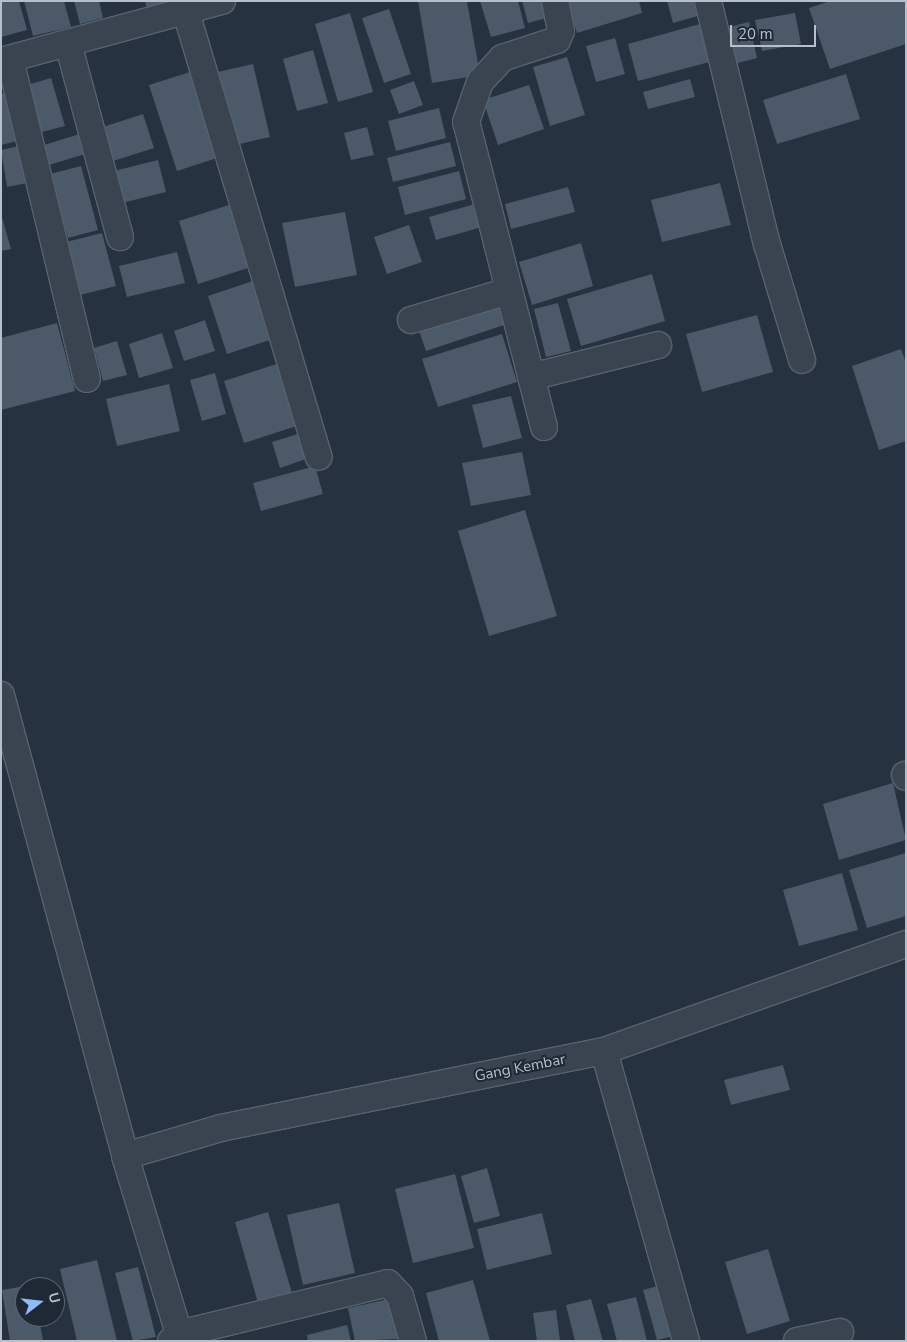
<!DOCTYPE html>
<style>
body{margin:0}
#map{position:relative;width:907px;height:1342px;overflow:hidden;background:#263240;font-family:"Nunito Sans",sans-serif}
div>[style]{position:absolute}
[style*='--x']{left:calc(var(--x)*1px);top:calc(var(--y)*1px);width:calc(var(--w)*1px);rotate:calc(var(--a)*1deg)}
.building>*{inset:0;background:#4c5969}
.roads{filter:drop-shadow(1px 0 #58626e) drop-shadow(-1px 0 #58626e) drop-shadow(0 1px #58626e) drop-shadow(0 -1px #58626e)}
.minor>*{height:26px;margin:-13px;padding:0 13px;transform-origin:13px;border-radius:13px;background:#3a4450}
span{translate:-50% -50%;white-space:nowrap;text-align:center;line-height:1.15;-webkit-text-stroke:4px #1f2935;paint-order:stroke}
.street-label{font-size:15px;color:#b7bfcb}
.frame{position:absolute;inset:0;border:2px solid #b7bfcb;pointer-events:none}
.north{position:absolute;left:15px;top:1277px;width:50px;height:50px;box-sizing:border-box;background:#1f2935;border:1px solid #5c6571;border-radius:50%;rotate:74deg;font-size:14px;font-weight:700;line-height:20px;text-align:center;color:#b7bfcb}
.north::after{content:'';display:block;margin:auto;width:18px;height:22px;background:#8fbaf7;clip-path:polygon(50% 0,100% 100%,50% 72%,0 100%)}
.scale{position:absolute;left:730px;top:25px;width:86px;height:22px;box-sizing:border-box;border:2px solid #b7bfcb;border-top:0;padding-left:6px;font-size:15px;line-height:18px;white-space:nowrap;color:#b7bfcb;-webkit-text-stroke:4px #1f2935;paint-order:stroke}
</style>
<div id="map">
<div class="building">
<i style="clip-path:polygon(1px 1px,19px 1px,27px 30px,1px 37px)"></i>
<i style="clip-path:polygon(24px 1px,64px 1px,71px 27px,33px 36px)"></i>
<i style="clip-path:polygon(74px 1px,99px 1px,103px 18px,80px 24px)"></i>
<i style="clip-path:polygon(145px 1px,174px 1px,148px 14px)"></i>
<i style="clip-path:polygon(418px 1px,467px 1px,480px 75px,432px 83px)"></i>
<i style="clip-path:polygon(480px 1px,518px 1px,525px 28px,491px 37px)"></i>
<i style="clip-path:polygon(522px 1px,546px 1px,550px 17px,528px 23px)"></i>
<i style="clip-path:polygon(567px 1px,639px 1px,642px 13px,577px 33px)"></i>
<i style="clip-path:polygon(667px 1px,697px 1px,701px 15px,673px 23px)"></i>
<i style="clip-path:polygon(830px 1px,906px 1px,906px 44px,830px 69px,809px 8px)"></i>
<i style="clip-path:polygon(389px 9px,411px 74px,384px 83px,362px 18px)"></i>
<i style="clip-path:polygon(350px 13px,373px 92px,338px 102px,315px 24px)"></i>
<i style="clip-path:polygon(795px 13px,801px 44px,762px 51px,755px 20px)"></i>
<i style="clip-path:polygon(707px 22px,717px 60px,638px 81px,628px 44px)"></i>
<i style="clip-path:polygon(749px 22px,757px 58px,734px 64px,725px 28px)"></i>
<i style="clip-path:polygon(615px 38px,625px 74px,596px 82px,586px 46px)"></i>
<i style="clip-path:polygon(313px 50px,328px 103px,297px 111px,283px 59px)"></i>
<i style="clip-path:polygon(567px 57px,585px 115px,550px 126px,533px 67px)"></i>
<i style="clip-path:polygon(253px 64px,270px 137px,230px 146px,213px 73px)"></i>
<i style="clip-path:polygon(190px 72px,217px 158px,177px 171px,149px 85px)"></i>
<i style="clip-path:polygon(846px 74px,860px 119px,777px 144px,763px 100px)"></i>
<i style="clip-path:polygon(51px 78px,65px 126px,38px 133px,24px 86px)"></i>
<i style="clip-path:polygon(690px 79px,695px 97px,648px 109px,643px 92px)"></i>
<i style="clip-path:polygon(414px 81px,423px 105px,399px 114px,390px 90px)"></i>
<i style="clip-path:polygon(529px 85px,544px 129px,498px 145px,483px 100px)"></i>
<i style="clip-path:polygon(10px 92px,21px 140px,1px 145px,1px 94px)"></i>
<i style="clip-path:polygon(439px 108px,446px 138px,396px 151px,388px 121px)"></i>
<i style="clip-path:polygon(143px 114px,154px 148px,110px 162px,100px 128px)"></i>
<i style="clip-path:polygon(367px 127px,374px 155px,351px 160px,344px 133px)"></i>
<i style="clip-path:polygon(86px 132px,92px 152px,49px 165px,44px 145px)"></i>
<i style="clip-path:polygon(450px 142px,456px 166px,393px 182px,387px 158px)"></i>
<i style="clip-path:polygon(24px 145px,32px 182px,7px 187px,1px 150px)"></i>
<i style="clip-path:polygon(158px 160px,166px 192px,122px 203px,114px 171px)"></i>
<i style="clip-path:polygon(81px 166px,98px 230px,68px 238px,50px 174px)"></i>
<i style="clip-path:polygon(459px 171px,466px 199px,405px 215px,398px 187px)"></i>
<i style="clip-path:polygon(720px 183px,731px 225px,662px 242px,651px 200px)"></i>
<i style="clip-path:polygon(568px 187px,575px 212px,511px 229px,505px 204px)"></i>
<i style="clip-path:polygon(482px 202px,489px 225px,436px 240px,429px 217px)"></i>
<i style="clip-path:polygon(229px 205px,248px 268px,198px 284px,179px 221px)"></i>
<i style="clip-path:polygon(345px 212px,357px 275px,295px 287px,282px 223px)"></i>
<i style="clip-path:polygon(1px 214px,11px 249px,1px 251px)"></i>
<i style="clip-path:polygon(409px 225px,422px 262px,387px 274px,374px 237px)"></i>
<i style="clip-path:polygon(102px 233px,116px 286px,80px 295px,66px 242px)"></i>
<i style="clip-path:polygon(581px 243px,593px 286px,532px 305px,519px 262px)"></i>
<i style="clip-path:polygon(177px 252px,185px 283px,127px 297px,119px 266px)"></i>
<i style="clip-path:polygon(652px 274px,665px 321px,581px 346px,567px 299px)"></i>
<i style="clip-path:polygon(253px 281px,273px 339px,227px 354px,208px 296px)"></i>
<i style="clip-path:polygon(558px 303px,571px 351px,546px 357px,534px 309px)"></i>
<i style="clip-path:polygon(498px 305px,504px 325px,426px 351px,419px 331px)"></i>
<i style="clip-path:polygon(757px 315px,773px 372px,702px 392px,686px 334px)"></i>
<i style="clip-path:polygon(205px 320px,215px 351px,184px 361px,174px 331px)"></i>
<i style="clip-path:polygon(57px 323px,75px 391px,1px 410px,1px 338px)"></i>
<i style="clip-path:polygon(162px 333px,173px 368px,139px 378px,129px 344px)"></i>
<i style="clip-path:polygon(502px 334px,517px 382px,438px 407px,422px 359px)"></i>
<i style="clip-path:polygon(117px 341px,127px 375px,103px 381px,94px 348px)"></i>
<i style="clip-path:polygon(901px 349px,906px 363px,906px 441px,879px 450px,852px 366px)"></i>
<i style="clip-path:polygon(283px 362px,303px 424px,244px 443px,224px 381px)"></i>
<i style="clip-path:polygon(215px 373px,226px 414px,202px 421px,190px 380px)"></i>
<i style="clip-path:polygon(169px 384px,180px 431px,117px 446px,106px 399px)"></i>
<i style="clip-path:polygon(511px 396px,522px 438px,483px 448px,472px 405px)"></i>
<i style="clip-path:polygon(301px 433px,309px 458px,280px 468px,272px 442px)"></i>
<i style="clip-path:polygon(522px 452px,531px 495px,471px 506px,462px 463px)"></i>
<i style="clip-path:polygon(315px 466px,323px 494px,261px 511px,253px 483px)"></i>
<i style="clip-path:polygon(525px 510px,557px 616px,489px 636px,458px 531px)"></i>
<i style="clip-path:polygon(893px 783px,906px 840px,839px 860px,823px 804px)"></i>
<i style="clip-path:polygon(906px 853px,906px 916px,867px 928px,849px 870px)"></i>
<i style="clip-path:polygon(842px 873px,858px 930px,799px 946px,783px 890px)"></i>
<i style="clip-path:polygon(783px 1065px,790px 1090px,731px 1105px,724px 1080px)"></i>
<i style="clip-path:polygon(487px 1168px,500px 1216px,474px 1223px,461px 1176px)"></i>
<i style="clip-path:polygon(455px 1174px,474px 1248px,413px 1263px,395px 1189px)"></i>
<i style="clip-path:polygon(339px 1203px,355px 1273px,303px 1285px,287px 1215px)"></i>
<i style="clip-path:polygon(268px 1212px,292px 1293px,258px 1303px,235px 1222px)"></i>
<i style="clip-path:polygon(542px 1213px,552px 1254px,487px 1270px,477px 1229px)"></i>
<i style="clip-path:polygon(768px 1249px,790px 1321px,747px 1334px,725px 1262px)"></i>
<i style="clip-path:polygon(97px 1260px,117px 1341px,77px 1341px,60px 1269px)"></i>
<i style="clip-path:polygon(138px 1267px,156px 1337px,133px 1341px,115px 1273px)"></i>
<i style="clip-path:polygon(473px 1280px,490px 1341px,439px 1341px,426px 1293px)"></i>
<i style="clip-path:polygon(665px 1284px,678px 1335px,657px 1340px,643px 1290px)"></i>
<i style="clip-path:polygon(25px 1286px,25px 1317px,39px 1317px,43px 1341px,10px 1341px,2px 1290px)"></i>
<i style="clip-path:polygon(636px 1297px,647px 1341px,617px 1341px,607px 1304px)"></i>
<i style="clip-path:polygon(389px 1299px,398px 1339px,355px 1341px,348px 1308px)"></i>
<i style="clip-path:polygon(591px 1299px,603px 1341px,575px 1341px,566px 1305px)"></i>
<i style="clip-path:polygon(556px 1310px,560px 1341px,537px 1341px,533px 1313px)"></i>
<i style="clip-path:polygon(347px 1325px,351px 1341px,308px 1341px,307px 1335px)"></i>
</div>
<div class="roads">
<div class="minor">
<i style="--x:708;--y:1;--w:250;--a:76.4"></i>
<i style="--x:767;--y:244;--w:121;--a:73.2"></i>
<i style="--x:186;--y:12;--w:464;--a:73.4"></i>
<i style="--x:68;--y:43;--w:201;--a:75"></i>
<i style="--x:10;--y:59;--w:329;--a:76.5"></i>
<i style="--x:1;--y:61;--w:229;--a:-15.2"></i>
<i style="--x:411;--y:320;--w:102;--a:-16.5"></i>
<i style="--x:531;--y:377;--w:131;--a:-14.1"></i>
<i style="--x:544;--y:427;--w:315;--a:-104.3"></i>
<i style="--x:466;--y:122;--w:42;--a:-70.7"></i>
<i style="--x:480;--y:82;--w:33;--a:-47"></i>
<i style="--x:502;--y:58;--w:58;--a:-18.1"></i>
<i style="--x:557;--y:40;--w:10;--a:-66"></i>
<i style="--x:561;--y:31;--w:31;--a:-101"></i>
<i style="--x:1;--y:695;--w:477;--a:74.9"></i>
<i style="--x:125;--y:1156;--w:186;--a:73.1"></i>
<i style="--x:179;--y:1334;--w:8;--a:113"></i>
<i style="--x:905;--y:775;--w:2;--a:63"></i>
<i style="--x:604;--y:1051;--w:301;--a:74.2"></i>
<i style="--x:125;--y:1156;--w:100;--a:-16.3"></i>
<i style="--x:221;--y:1128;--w:391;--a:-11.4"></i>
<i style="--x:604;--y:1051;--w:320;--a:-19.5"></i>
<i style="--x:171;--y:1341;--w:11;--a:-41"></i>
<i style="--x:179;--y:1334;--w:215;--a:-13.7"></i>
<i style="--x:388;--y:1283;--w:18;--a:47"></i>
<i style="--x:400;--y:1296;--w:47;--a:73.9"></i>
<i style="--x:797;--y:1341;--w:44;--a:-11.8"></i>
</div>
</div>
<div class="street-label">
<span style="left:520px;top:1068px;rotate:-11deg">Gang Kembar</span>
</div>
<div class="frame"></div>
<div class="north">U</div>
<div class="scale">20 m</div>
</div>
